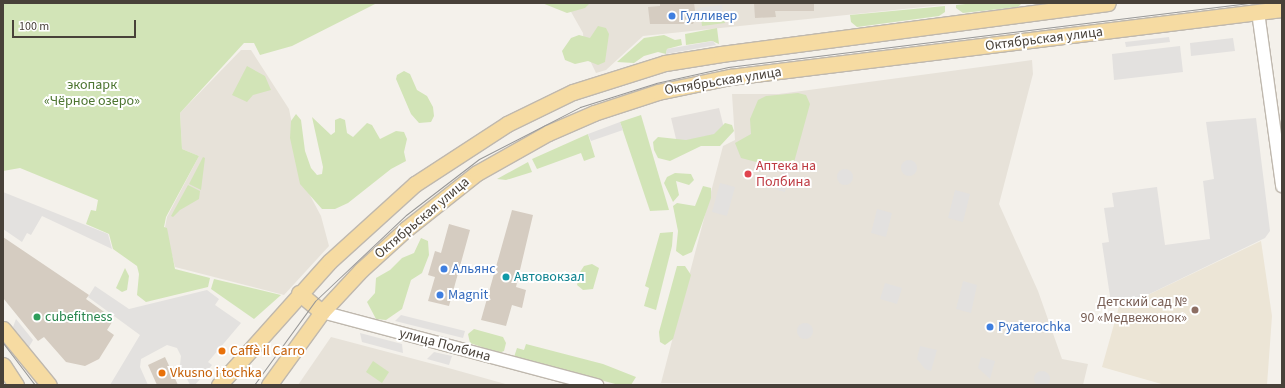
<!DOCTYPE html>
<meta charset="utf-8">
<style>
body{margin:0}
#map{position:relative;width:1285px;height:388px;overflow:hidden;background:#f4f1eb;font-family:"Source Sans 3",sans-serif}
div>[style]{position:absolute}
[style*='--x']{left:calc(var(--x)*1px);top:calc(var(--y)*1px);width:calc(var(--w)*1px);rotate:calc(var(--a)*1deg)}
.residential>*{inset:0;background:#e7e2d9}
.industrial>*{inset:0;background:#e4e0dc}
.education>*{inset:0;background:#ece5d6}
.green>*{inset:0;background:#d2e4b7}
.parking>*{inset:0;background:#e3e1df}
.round{border-radius:50%}
.building>*{inset:0;background:#d5ccc1}
.roads{filter:drop-shadow(1px 0 #bfb8ae) drop-shadow(-1px 0 #bfb8ae) drop-shadow(0 1px #bfb8ae) drop-shadow(0 -1px #bfb8ae)}
.tertiary>*{height:12px;margin:-6px;padding:0 6px;transform-origin:6px;border-radius:6px;background:#fff}
.primary>*{height:15px;margin:-7.5px;padding:0 7.5px;transform-origin:7.5px;border-radius:7.5px;background:#f6dba2}
.tram>*{height:1px;margin:-0.5px;padding:0 0.5px;transform-origin:0.5px;border-radius:0.5px;background:#989898}
.dots>*{width:11px;height:11px;translate:-50% -50%;box-sizing:border-box;border:2px solid #fff;border-radius:50%}
span{translate:-50% -50%;white-space:nowrap;text-align:center;line-height:1.15;-webkit-text-stroke:4px #fff;paint-order:stroke}
.shop-label{font-size:14px;color:#366cbe}
.left{translate:0 -50%;text-align:left}
.street-label{font-size:14px;color:#484139}
.park-label{font-size:14px;color:#4d7531}
.health-label{font-size:14px;color:#be3a42}
.culture-label{font-size:14px;color:#0d838f}
.education-label{font-size:14px;color:#785e54}
.right{translate:-100% -50%;text-align:right}
.leisure-label{font-size:14px;color:#27864d}
.food-label{font-size:14px;color:#c56008}
.frame{position:absolute;inset:0;border:4px solid #484139;pointer-events:none}
.scale{position:absolute;left:12px;top:20px;width:124px;height:18px;box-sizing:border-box;border:2px solid #484139;border-top:0;padding-left:5px;font-size:12px;line-height:14px;white-space:nowrap;color:#484139;-webkit-text-stroke:3px #fff;paint-order:stroke}
</style>
<div id="map">
<div class="residential">
<i style="clip-path:polygon(566px 3px,962px 3px,643px 36px,606px 70px,596px 73px,584px 48px,583px 33px)"></i>
<i style="clip-path:polygon(241px 50px,251px 50px,289px 109px,304px 184px,321px 216px,329px 246px,284px 295px,175px 267px,165px 227px,167px 217px,199px 156px,182px 149px,180px 113px)"></i>
<i style="clip-path:polygon(1032px 60px,1033px 74px,999px 204px,1038px 291px,1062px 359px,1088px 364px,1083px 385px,661px 383px,723px 146px,735px 140px,732px 94px,779px 94px)"></i>
<i style="clip-path:polygon(331px 337px,452px 369px,509px 385px,298px 385px)"></i>
</div>
<div class="industrial">
<i style="clip-path:polygon(719px 108px,725px 132px,677px 143px,671px 118px)"></i>
</div>
<div class="education">
<i style="clip-path:polygon(1261px 241px,1272px 316px,1267px 385px,1165px 385px,1102px 367px,1120px 303px,1133px 302px)"></i>
</div>
<div class="green">
<i style="clip-path:polygon(3px 3px,377px 3px,292px 46px,260px 55px,254px 43px,244px 43px,180px 113px,182px 149px,199px 156px,166px 217px,164px 227px,167px 228px,175px 269px,210px 278px,208px 287px,146px 302px,137px 295px,139px 274px,137px 266px,113px 249px,109px 234px,86px 224px,91px 210px,96px 211px,98px 200px,20px 168px,3px 171px)"></i>
<i style="clip-path:polygon(542px 3px,590px 3px,585px 8px,567px 13px)"></i>
<i style="clip-path:polygon(975px 3px,1022px 3px,1018px 7px,963px 13px,956px 8px,956px 5px)"></i>
<i style="clip-path:polygon(945px 6px,945px 12px,939px 16px,857px 27px,851px 22px,850px 15px)"></i>
<i style="clip-path:polygon(724px 16px,725px 23px,702px 26px,701px 18px)"></i>
<i style="clip-path:polygon(598px 26px,606px 28px,609px 34px,605px 62px,598px 65px,588px 61px,575px 64px,565px 60px,562px 51px,571px 38px,579px 35px,590px 38px)"></i>
<i style="clip-path:polygon(717px 28px,719px 44px,712px 41px,686px 45px,685px 34px)"></i>
<i style="clip-path:polygon(664px 35px,675px 40px,681px 39px,682px 45px,667px 49px,666px 54px,658px 52px,644px 56px,634px 63px,617px 62px,644px 38px)"></i>
<i style="clip-path:polygon(247px 66px,265px 76px,271px 90px,253px 95px,247px 102px,232px 95px)"></i>
<i style="clip-path:polygon(404px 71px,410px 74px,417px 90px,427px 96px,433px 107px,434px 116px,431px 122px,419px 123px,411px 114px,396px 79px,397px 75px)"></i>
<i style="clip-path:polygon(798px 93px,806px 95px,810px 104px,793px 166px,780px 168px,741px 158px,735px 143px,751px 134px,750px 119px,758px 100px,766px 96px)"></i>
<i style="clip-path:polygon(296px 114px,301px 120px,305px 151px,311px 168px,317px 175px,322px 174px,323px 167px,312px 117px,331px 135px,335px 132px,335px 120px,340px 118px,345px 120px,347px 133px,353px 137px,367px 123px,372px 125px,380px 139px,396px 131px,404px 132px,407px 139px,404px 152px,406px 161px,391px 169px,348px 203px,335px 209px,322px 209px,300px 184px,290px 138px,291px 121px)"></i>
<i style="clip-path:polygon(641px 115px,669px 210px,650px 211px,620px 122px)"></i>
<i style="clip-path:polygon(725px 123px,732px 125px,734px 131px,720px 146px,701px 146px,670px 161px,658px 158px,654px 150px,653px 142px,658px 137px,686px 140px,714px 134px)"></i>
<i style="clip-path:polygon(588px 134px,595px 157px,584px 161px,581px 153px,537px 169px,532px 159px)"></i>
<i style="clip-path:polygon(203px 157px,205px 158px,201px 190px,189px 184px)"></i>
<i style="clip-path:polygon(528px 162px,532px 172px,506px 180px,497px 179px)"></i>
<i style="clip-path:polygon(675px 173px,691px 174px,694px 180px,689px 185px,676px 181px,679px 195px,673px 202px,664px 183px,667px 177px)"></i>
<i style="clip-path:polygon(188px 185px,200px 191px,199px 199px,180px 210px,173px 217px,171px 216px)"></i>
<i style="clip-path:polygon(703px 186px,711px 188px,711px 198px,692px 252px,683px 256px,676px 251px,678px 231px,673px 206px,677px 203px,695px 206px)"></i>
<i style="clip-path:polygon(673px 232px,672px 246px,656px 310px,644px 306px,649px 288px,645px 286px,660px 233px)"></i>
<i style="clip-path:polygon(421px 238px,428px 241px,429px 255px,422px 273px,411px 280px,402px 309px,386px 320px,376px 319px,367px 302px,375px 293px,376px 278px,390px 270px,402px 258px,414px 253px)"></i>
<i style="clip-path:polygon(592px 264px,599px 268px,593px 289px,583px 290px,577px 285px,580px 272px,584px 266px)"></i>
<i style="clip-path:polygon(677px 266px,685px 266px,691px 275px,673px 339px,665px 345px,660px 342px,659px 332px)"></i>
<i style="clip-path:polygon(125px 268px,129px 276px,127px 290px,122px 292px,116px 288px)"></i>
<i style="clip-path:polygon(214px 279px,281px 295px,254px 319px,211px 289px)"></i>
<i style="clip-path:polygon(474px 329px,503px 337px,506px 343px,504px 351px,499px 353px,470px 343px,468px 334px)"></i>
<i style="clip-path:polygon(526px 344px,603px 364px,636px 377px,631px 385px,619px 385px,514px 357px,517px 348px,524px 350px)"></i>
<i style="clip-path:polygon(373px 361px,389px 372px,382px 383px,366px 372px)"></i>
</div>
<div class="parking">
<i style="clip-path:polygon(722px 5px,723px 15px,698px 18px,697px 8px)"></i>
<i style="clip-path:polygon(1169px 37px,1170px 42px,1126px 47px,1125px 42px)"></i>
<i style="clip-path:polygon(1233px 38px,1235px 51px,1191px 56px,1190px 43px)"></i>
<i style="clip-path:polygon(713px 41px,716px 45px,666px 54px,667px 49px)"></i>
<i style="clip-path:polygon(1180px 46px,1183px 72px,1114px 80px,1112px 54px)"></i>
<i style="clip-path:polygon(1256px 118px,1270px 231px,1265px 238px,1133px 302px,1111px 303px,1102px 243px,1109px 242px,1104px 208px,1114px 207px,1112px 193px,1157px 187px,1165px 245px,1210px 239px,1203px 181px,1214px 179px,1206px 122px)"></i>
<i style="clip-path:polygon(620px 122px,623px 130px,591px 141px,588px 134px)"></i>
<i class="round" style="left:901px;top:160px;width:16px;height:16px"></i>
<i class="round" style="left:837px;top:169px;width:16px;height:16px"></i>
<i style="clip-path:polygon(782px 171px,790px 173px,785px 192px,777px 190px)"></i>
<i style="clip-path:polygon(720px 183px,735px 187px,727px 216px,712px 212px)"></i>
<i style="clip-path:polygon(955px 190px,970px 194px,963px 222px,948px 218px)"></i>
<i style="clip-path:polygon(3px 192px,108px 234px,112px 249px,42px 216px,31px 235px,27px 233px,22px 242px,3px 229px)"></i>
<i style="clip-path:polygon(877px 209px,892px 213px,886px 237px,871px 233px)"></i>
<i style="clip-path:polygon(963px 281px,977px 285px,971px 313px,956px 309px)"></i>
<i style="clip-path:polygon(885px 283px,902px 288px,897px 304px,880px 299px)"></i>
<i style="clip-path:polygon(95px 286px,129px 309px,207px 290px,219px 299px,215px 305px,241px 323px,208px 362px,212px 365px,195px 385px,190px 385px,180px 365px,181px 356px,177px 348px,167px 345px,141px 359px,140px 367px,148px 385px,110px 385px,140px 335px,88px 297px)"></i>
<i style="clip-path:polygon(401px 315px,465px 331px,463px 338px,395px 321px)"></i>
<i style="clip-path:polygon(16px 319px,33px 340px,29px 347px,13px 327px)"></i>
<i class="round" style="left:797px;top:323px;width:16px;height:16px"></i>
<i style="clip-path:polygon(360px 333px,402px 344px,403px 353px,362px 342px)"></i>
<i style="clip-path:polygon(920px 346px,937px 350px,931px 371px,925px 369px,917px 359px)"></i>
<i style="clip-path:polygon(434px 352px,452px 356px,449px 365px,427px 359px)"></i>
<i style="clip-path:polygon(981px 357px,995px 361px,990px 379px,978px 368px)"></i>
<i class="round" style="left:1034px;top:371px;width:16px;height:16px"></i>
</div>
<div class="building">
<i style="clip-path:polygon(660px 3px,694px 3px,696px 18px,693px 24px,650px 24px,648px 7px,660px 6px)"></i>
<i style="clip-path:polygon(754px 3px,814px 3px,814px 11px,775px 11px,776px 17px,755px 18px)"></i>
<i style="clip-path:polygon(512px 210px,533px 215px,516px 287px,526px 290px,522px 308px,512px 305px,506px 326px,481px 320px)"></i>
<i style="clip-path:polygon(449px 224px,470px 230px,449px 306px,428px 301px,435px 277px,428px 275px,435px 251px,441px 253px)"></i>
<i style="clip-path:polygon(3px 237px,89px 295px,86px 299px,114px 319px,107px 330px,114px 335px,99px 359px,85px 366px,66px 362px,44px 337px,38px 341px,3px 298px)"></i>
<i style="clip-path:polygon(165px 357px,178px 385px,157px 385px,148px 365px)"></i>
</div>
<div class="roads">
<div class="tertiary">
<i style="--x:1258;--y:12;--w:176;--a:82.1"></i>
<i style="--x:322;--y:312;--w:285;--a:14.9"></i>
</div>
<div class="primary">
<i style="--x:299;--y:293;--w:30;--a:40"></i>
<i style="--x:3;--y:329;--w:72;--a:50.6"></i>
<i style="--x:3;--y:365;--w:24;--a:57"></i>
<i style="--x:219;--y:385;--w:166;--a:-48.2"></i>
<i style="--x:330;--y:261;--w:115;--a:-42.2"></i>
<i style="--x:415;--y:184;--w:110;--a:-33.1"></i>
<i style="--x:507;--y:124;--w:73;--a:-25.9"></i>
<i style="--x:573;--y:92;--w:96;--a:-17.5"></i>
<i style="--x:665;--y:63;--w:57;--a:-9.1"></i>
<i style="--x:721;--y:54;--w:390;--a:-7.5"></i>
<i style="--x:269;--y:385;--w:90;--a:-54"></i>
<i style="--x:322;--y:312;--w:57;--a:-47.1"></i>
<i style="--x:361;--y:270;--w:61;--a:-42.3"></i>
<i style="--x:406;--y:229;--w:90;--a:-38.3"></i>
<i style="--x:477;--y:173;--w:81;--a:-29.4"></i>
<i style="--x:548;--y:133;--w:50;--a:-23.5"></i>
<i style="--x:594;--y:113;--w:67;--a:-18.2"></i>
<i style="--x:658;--y:92;--w:74;--a:-11.8"></i>
<i style="--x:730;--y:77;--w:556;--a:-7.02"></i>
</div>
</div>
<div class="tram">
<i style="--x:3;--y:343;--w:53;--a:52.7"></i>
<i style="--x:254;--y:385;--w:104;--a:-54"></i>
<i style="--x:315;--y:301;--w:125;--a:-43.4"></i>
<i style="--x:406;--y:215;--w:92;--a:-37.5"></i>
<i style="--x:479;--y:159;--w:114;--a:-27.2"></i>
<i style="--x:580;--y:107;--w:80;--a:-17.5"></i>
<i style="--x:656;--y:83;--w:74;--a:-12.5"></i>
<i style="--x:728;--y:67;--w:525;--a:-7"></i>
</div>
<div class="dots">
<i style="left:672px;top:16px;background:#3f7fe0"></i>
<i style="left:748px;top:174px;background:#e0444e"></i>
<i style="left:444px;top:269px;background:#3f7fe0"></i>
<i style="left:506px;top:277px;background:#0f9aa8"></i>
<i style="left:440px;top:295px;background:#3f7fe0"></i>
<i style="left:1195px;top:310px;background:#8d6e63"></i>
<i style="left:37px;top:317px;background:#2e9e5b"></i>
<i style="left:990px;top:327px;background:#3f7fe0"></i>
<i style="left:222px;top:351px;background:#e8710a"></i>
<i style="left:162px;top:373px;background:#e8710a"></i>
</div>
<div class="shop-label">
<span class="left" style="left:680px;top:16px">Гулливер</span>
<span class="left" style="left:452px;top:269px">Альянс</span>
<span class="left" style="left:448px;top:295px">Magnit</span>
<span class="left" style="left:998px;top:327px">Pyaterochka</span>
</div>
<div class="street-label">
<span style="left:1044px;top:39px;rotate:-7deg">Октябрьская улица</span>
<span style="left:723px;top:81px;rotate:-9deg">Октябрьская улица</span>
<span style="left:422px;top:218px;rotate:-40deg">Октябрьская улица</span>
<span style="left:445px;top:345px;rotate:15deg">улица Полбина</span>
</div>
<div class="park-label">
<span style="left:92px;top:93px">экопарк<br>«Чёрное озеро»</span>
</div>
<div class="health-label">
<span class="left" style="left:756px;top:174px">Аптека на<br>Полбина</span>
</div>
<div class="culture-label">
<span class="left" style="left:514px;top:277px">Автовокзал</span>
</div>
<div class="education-label">
<span class="right" style="left:1187px;top:310px">Детский сад №<br>90 «Медвежонок»</span>
</div>
<div class="leisure-label">
<span class="left" style="left:45px;top:317px">cubefitness</span>
</div>
<div class="food-label">
<span class="left" style="left:230px;top:351px">Caffè il Carro</span>
<span class="left" style="left:170px;top:373px">Vkusno i tochka</span>
</div>
<div class="frame"></div>
<div class="scale">100 m</div>
</div>
